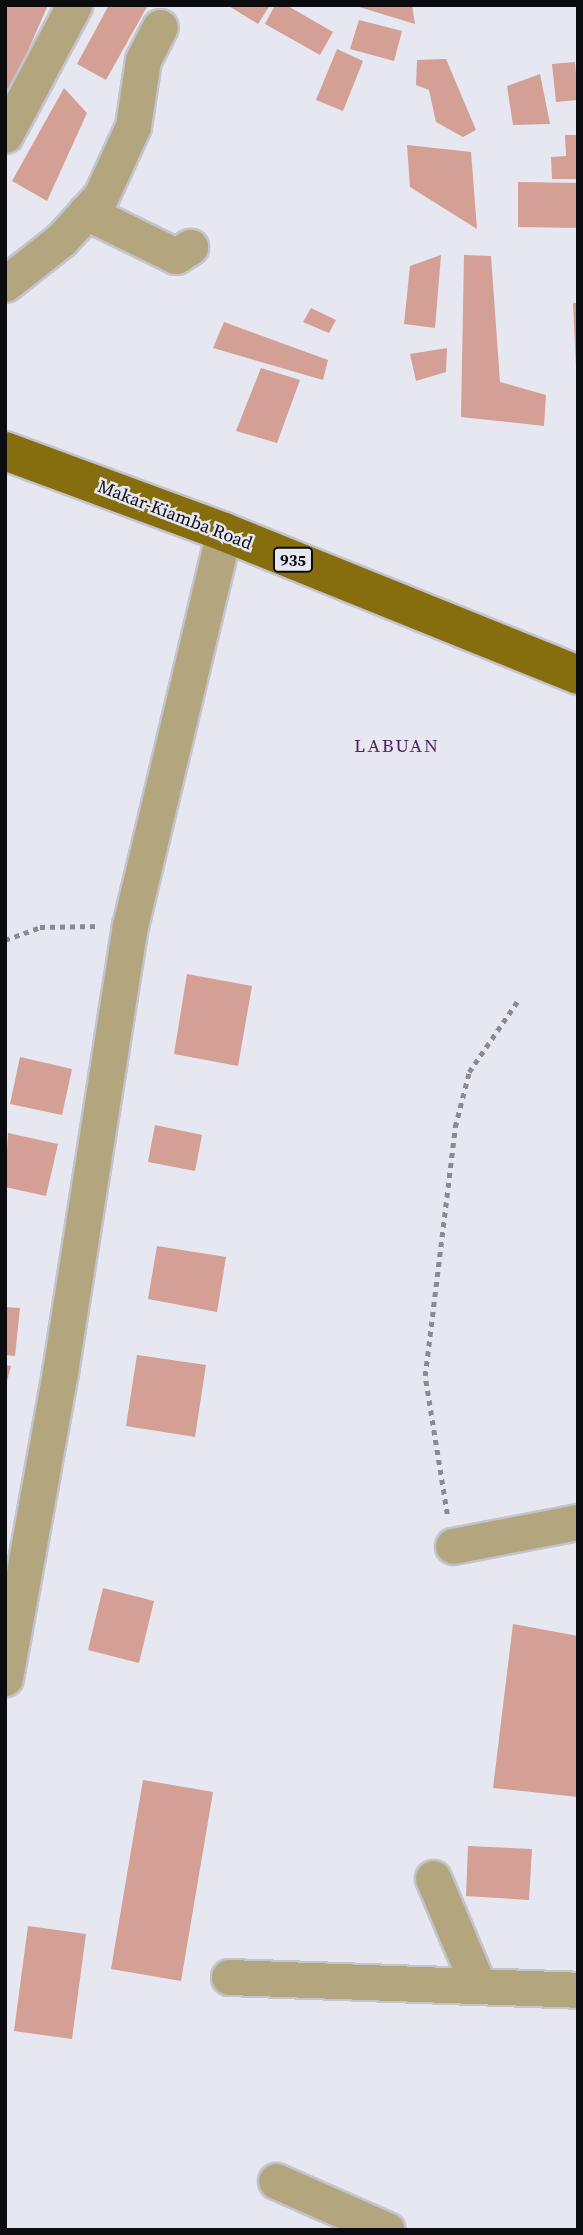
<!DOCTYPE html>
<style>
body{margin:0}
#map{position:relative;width:583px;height:2235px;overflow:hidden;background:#e6e7f0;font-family:"Source Serif 4",serif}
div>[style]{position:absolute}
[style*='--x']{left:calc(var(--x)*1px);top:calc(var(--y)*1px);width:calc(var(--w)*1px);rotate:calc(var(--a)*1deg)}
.building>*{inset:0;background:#d49f94}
.path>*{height:4.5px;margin-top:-2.25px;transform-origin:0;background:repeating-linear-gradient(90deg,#8a8b91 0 5px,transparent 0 10px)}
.roads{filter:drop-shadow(2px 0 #c3c4cc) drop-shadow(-2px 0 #c3c4cc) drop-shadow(0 2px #c3c4cc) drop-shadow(0 -2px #c3c4cc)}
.minor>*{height:35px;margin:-17.5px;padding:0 17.5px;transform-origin:17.5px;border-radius:17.5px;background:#b3a67e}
.major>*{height:38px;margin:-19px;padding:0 19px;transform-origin:19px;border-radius:19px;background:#866e0f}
span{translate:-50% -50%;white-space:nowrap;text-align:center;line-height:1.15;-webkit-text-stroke:5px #e6e7f0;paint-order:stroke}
.shield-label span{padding:2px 5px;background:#e6e7f0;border:2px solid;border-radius:5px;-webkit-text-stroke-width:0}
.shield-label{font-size:16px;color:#0b0c0f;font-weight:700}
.street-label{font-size:18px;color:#0b0c0f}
.neighbourhood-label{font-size:19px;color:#4d2860;letter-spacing:2px}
.frame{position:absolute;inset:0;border:7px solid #0b0c0f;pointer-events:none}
</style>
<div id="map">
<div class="building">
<i style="clip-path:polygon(5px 5px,48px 5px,5px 103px)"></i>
<i style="clip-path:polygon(109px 5px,148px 5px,106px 80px,77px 64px)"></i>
<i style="clip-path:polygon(227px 5px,270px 5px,258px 24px)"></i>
<i style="clip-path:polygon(275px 5px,286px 5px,333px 32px,320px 55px,265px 24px)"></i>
<i style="clip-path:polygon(356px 5px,412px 5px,415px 24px,356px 6px)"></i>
<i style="clip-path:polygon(359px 20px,402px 31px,394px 61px,350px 49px)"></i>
<i style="clip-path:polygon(337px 49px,363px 61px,343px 111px,316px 100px)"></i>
<i style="clip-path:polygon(446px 59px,476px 130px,463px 137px,436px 122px,429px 90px,416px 85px,417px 60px)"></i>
<i style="clip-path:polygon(575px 62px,578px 100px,556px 102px,552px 64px)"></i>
<i style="clip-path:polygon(540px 74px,550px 124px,513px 125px,507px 86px)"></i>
<i style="clip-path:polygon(64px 88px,87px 113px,47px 201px,12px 181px)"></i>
<i style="clip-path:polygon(565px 135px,578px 135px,578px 179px,552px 179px,551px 157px,566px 156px)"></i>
<i style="clip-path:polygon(407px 145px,471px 152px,477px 229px,410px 187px)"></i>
<i style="clip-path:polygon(518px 182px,578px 183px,578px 228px,518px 227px)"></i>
<i style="clip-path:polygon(441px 255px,435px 328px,404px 324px,410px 266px)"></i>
<i style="clip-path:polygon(464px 255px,491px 256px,500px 382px,546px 395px,544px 426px,461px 417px)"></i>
<i style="clip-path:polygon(573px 303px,578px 303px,578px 367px,576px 367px)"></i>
<i style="clip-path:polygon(311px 308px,336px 320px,329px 333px,303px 322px)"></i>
<i style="clip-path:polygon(224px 322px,328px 360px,323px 380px,213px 348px)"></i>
<i style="clip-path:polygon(447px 348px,446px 372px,416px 381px,410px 354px)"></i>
<i style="clip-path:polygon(261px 368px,300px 380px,277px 443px,236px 431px)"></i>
<i style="clip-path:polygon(187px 974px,252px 986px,238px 1066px,174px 1054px)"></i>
<i style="clip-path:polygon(20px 1057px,72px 1069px,62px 1115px,10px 1104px)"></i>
<i style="clip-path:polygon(155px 1125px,202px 1135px,195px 1171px,148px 1162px)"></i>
<i style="clip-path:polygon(8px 1133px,58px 1144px,46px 1196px,5px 1187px)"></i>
<i style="clip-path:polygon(157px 1246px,226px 1257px,217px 1312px,148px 1299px)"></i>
<i style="clip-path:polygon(5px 1307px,20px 1308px,15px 1356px,5px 1355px)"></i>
<i style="clip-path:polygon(137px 1355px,206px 1365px,195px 1437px,126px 1426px)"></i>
<i style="clip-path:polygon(5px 1365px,11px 1366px,6px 1385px,5px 1384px)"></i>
<i style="clip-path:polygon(103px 1588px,154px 1601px,139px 1663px,88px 1650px)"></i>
<i style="clip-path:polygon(513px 1624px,578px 1636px,578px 1797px,493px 1788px)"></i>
<i style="clip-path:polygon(143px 1780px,213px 1792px,181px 1981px,111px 1969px)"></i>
<i style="clip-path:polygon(468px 1846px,532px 1849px,529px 1900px,466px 1896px)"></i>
<i style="clip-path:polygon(28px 1926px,86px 1934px,72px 2039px,14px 2031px)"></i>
</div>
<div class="path">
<i style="--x:5;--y:940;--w:37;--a:-20"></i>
<i style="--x:40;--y:927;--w:58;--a:-1"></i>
<i style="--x:447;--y:1514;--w:140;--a:-99.1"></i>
<i style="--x:425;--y:1376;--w:251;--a:-83.1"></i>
<i style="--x:455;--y:1127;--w:57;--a:-75.7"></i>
<i style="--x:469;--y:1072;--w:85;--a:-55.6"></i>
</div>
<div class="roads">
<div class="minor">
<i style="--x:5;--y:135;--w:147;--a:-62"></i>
<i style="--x:86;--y:212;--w:100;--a:26.1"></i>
<i style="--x:176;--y:256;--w:17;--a:-33"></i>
<i style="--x:5;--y:284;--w:71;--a:-38.2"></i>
<i style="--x:61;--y:240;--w:59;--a:-47.7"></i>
<i style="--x:101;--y:196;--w:77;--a:-65.4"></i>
<i style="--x:133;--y:126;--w:67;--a:-81.4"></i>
<i style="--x:143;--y:60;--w:37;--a:-63"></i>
<i style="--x:453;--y:1546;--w:127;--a:-10.9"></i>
<i style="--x:5;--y:1678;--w:311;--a:-79.8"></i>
<i style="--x:60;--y:1372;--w:451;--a:-81.1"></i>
<i style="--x:130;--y:926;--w:405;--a:-76.6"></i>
<i style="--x:433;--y:1878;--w:116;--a:67.2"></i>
<i style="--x:229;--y:1977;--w:349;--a:2.1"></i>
<i style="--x:276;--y:2181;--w:121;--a:23.8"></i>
</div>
<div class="major">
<i style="--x:5;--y:451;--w:233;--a:20.3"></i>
<i style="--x:224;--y:532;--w:382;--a:22"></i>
</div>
</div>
<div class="shield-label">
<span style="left:293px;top:560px">935</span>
</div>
<div class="street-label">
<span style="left:175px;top:515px;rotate:21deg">Makar-Kiamba Road</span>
</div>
<div class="neighbourhood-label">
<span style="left:397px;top:746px">LABUAN</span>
</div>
<div class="frame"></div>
</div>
